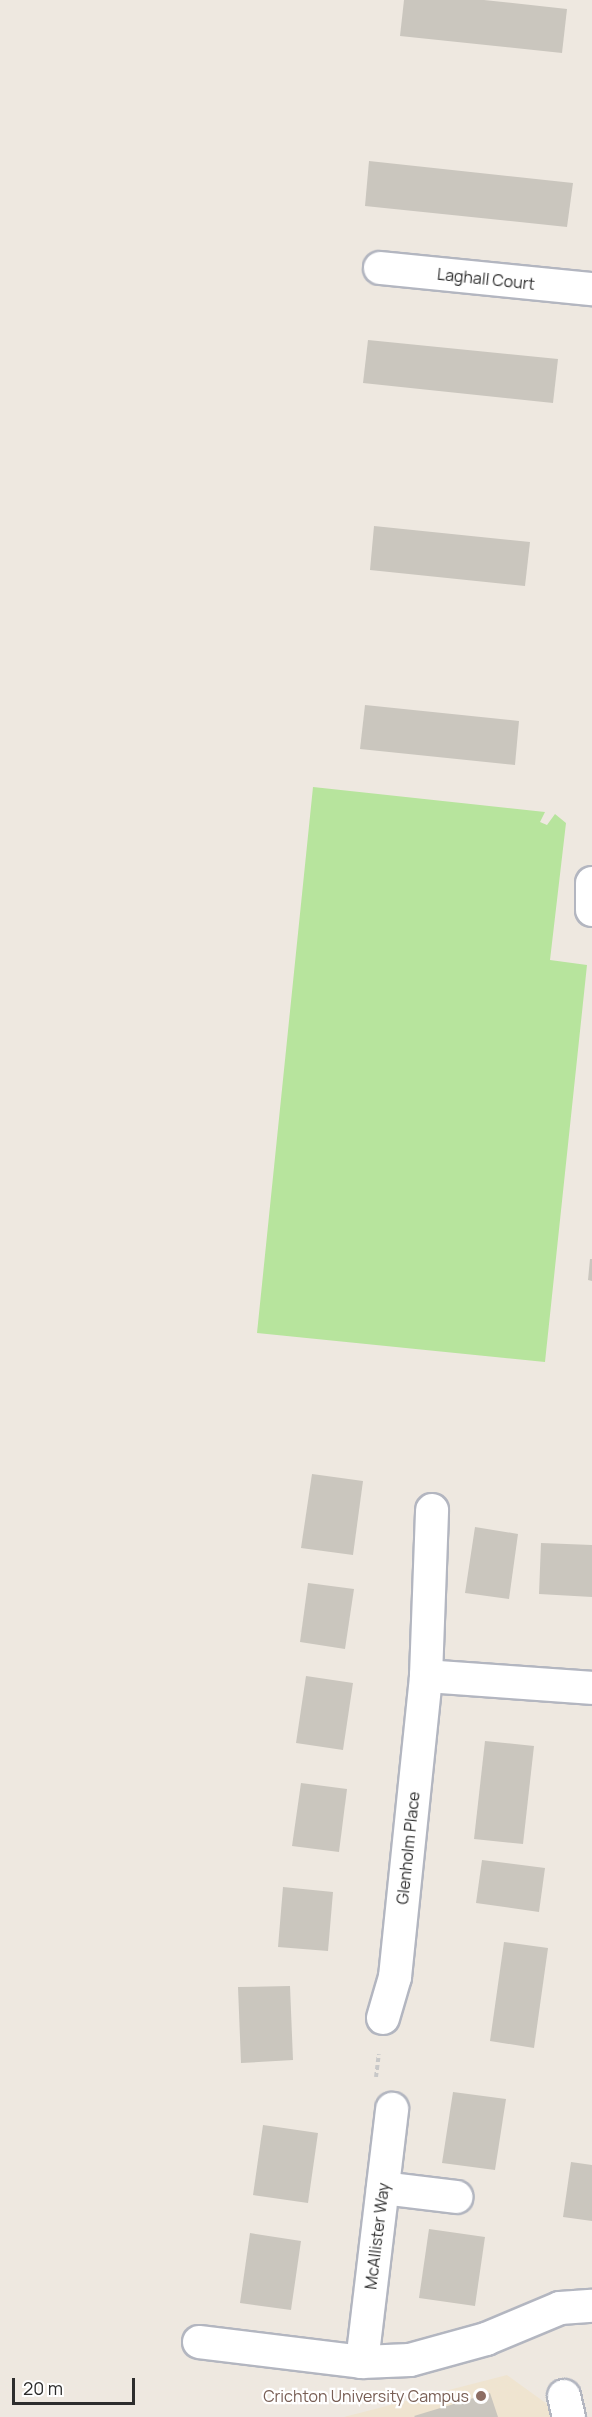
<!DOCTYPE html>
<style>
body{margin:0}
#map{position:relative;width:592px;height:2417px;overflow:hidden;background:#eee8e0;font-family:Manrope,sans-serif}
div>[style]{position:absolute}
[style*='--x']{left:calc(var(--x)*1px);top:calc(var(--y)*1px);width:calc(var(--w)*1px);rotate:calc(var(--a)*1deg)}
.education>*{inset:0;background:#efe4d0}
.green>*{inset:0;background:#b7e49d}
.building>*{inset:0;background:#cac6be}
.path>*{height:4px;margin-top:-2px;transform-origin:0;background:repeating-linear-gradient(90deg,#c8c8c8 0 4.5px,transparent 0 7.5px)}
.roads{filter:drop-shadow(2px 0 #b3b6c0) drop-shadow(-2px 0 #b3b6c0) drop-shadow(0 2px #b3b6c0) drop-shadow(0 -2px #b3b6c0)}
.minor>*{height:32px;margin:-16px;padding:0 16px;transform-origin:16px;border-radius:16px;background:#fff}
.dots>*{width:16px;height:16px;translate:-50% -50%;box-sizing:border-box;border:3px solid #fff;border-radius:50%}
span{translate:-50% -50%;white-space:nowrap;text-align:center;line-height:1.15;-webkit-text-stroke:4.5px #fff;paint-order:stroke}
.street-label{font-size:16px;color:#2d2d2d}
.education-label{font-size:16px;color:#785e54}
.right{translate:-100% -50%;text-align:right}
.scale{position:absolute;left:12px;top:2378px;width:123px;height:27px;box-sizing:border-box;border:3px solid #2d2d2d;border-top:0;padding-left:8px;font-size:18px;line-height:21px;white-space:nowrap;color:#2d2d2d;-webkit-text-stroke:4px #fff;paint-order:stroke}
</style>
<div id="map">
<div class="education">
<i style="clip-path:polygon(507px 2375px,565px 2417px,344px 2417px)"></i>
</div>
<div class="green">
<i style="clip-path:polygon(313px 787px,545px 812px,540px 822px,547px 825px,555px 814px,566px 823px,550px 960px,587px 965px,545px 1362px,257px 1333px)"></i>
</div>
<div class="building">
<i style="clip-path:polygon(404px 0,484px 0,567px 9px,562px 53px,400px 36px)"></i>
<i style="clip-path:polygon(369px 161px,573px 183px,567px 227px,365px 206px)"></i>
<i style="clip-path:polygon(368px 340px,558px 359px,553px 403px,363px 383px)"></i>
<i style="clip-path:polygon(374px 526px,530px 542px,525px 586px,370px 570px)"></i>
<i style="clip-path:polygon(365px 705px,519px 721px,515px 765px,360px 749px)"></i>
<i style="clip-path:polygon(590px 1259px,592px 1259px,592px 1281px,588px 1280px)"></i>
<i style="clip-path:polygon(312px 1474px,363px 1481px,353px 1555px,301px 1548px)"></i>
<i style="clip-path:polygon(475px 1527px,518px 1534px,509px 1599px,465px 1593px)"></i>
<i style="clip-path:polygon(541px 1543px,592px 1545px,592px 1597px,539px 1594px)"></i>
<i style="clip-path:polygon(308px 1583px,354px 1589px,345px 1649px,300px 1642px)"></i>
<i style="clip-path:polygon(306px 1676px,353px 1683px,343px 1750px,296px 1743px)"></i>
<i style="clip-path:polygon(485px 1741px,534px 1746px,523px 1844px,474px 1839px)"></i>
<i style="clip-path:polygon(301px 1783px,347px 1789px,339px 1852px,292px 1846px)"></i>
<i style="clip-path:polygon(482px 1860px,545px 1868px,539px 1912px,476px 1903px)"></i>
<i style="clip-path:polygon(283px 1887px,333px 1892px,328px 1951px,278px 1947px)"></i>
<i style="clip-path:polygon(504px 1942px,548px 1948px,534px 2048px,490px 2041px)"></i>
<i style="clip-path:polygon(290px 1986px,293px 2060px,241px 2063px,238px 1987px)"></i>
<i style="clip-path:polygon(453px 2092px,506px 2099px,495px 2170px,442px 2163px)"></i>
<i style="clip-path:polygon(263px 2125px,318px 2133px,308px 2203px,253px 2195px)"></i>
<i style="clip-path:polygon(571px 2162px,592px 2165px,592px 2221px,563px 2217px)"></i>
<i style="clip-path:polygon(429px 2229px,485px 2237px,475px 2306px,419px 2298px)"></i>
<i style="clip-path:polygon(250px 2233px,301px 2241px,291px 2310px,240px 2303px)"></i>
<i style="clip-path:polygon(490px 2393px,498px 2417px,415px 2417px,414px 2416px)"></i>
</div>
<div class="path">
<i style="--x:376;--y:2077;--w:23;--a:-83"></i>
</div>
<div class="roads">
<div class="minor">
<i style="--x:380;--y:268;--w:213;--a:5.7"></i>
<i style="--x:592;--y:883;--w:27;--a:90"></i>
<i style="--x:426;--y:1676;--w:166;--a:4.1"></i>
<i style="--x:383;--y:2018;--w:43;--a:-73.7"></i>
<i style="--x:395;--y:1977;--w:303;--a:-84.1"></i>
<i style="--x:426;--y:1676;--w:166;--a:-87.9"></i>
<i style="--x:383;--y:2188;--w:74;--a:7"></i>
<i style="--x:199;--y:2342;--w:164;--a:7"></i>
<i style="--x:362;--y:2362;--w:48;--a:-2.4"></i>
<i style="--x:410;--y:2360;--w:79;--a:-15.4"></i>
<i style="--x:486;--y:2339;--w:80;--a:-22.7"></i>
<i style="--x:560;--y:2308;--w:32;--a:-4"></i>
<i style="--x:362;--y:2362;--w:255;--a:-83.2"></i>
<i style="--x:564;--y:2396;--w:22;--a:77"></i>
</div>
</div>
<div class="dots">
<i style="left:481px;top:2396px;background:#8d6e63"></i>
</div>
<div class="street-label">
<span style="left:486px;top:279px;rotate:6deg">Laghall Court</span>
<span style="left:408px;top:1848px;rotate:-84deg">Glenholm Place</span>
<span style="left:377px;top:2236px;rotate:-83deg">McAllister Way</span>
</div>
<div class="education-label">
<span class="right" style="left:469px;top:2396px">Crichton University Campus</span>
</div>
<div class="scale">20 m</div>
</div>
